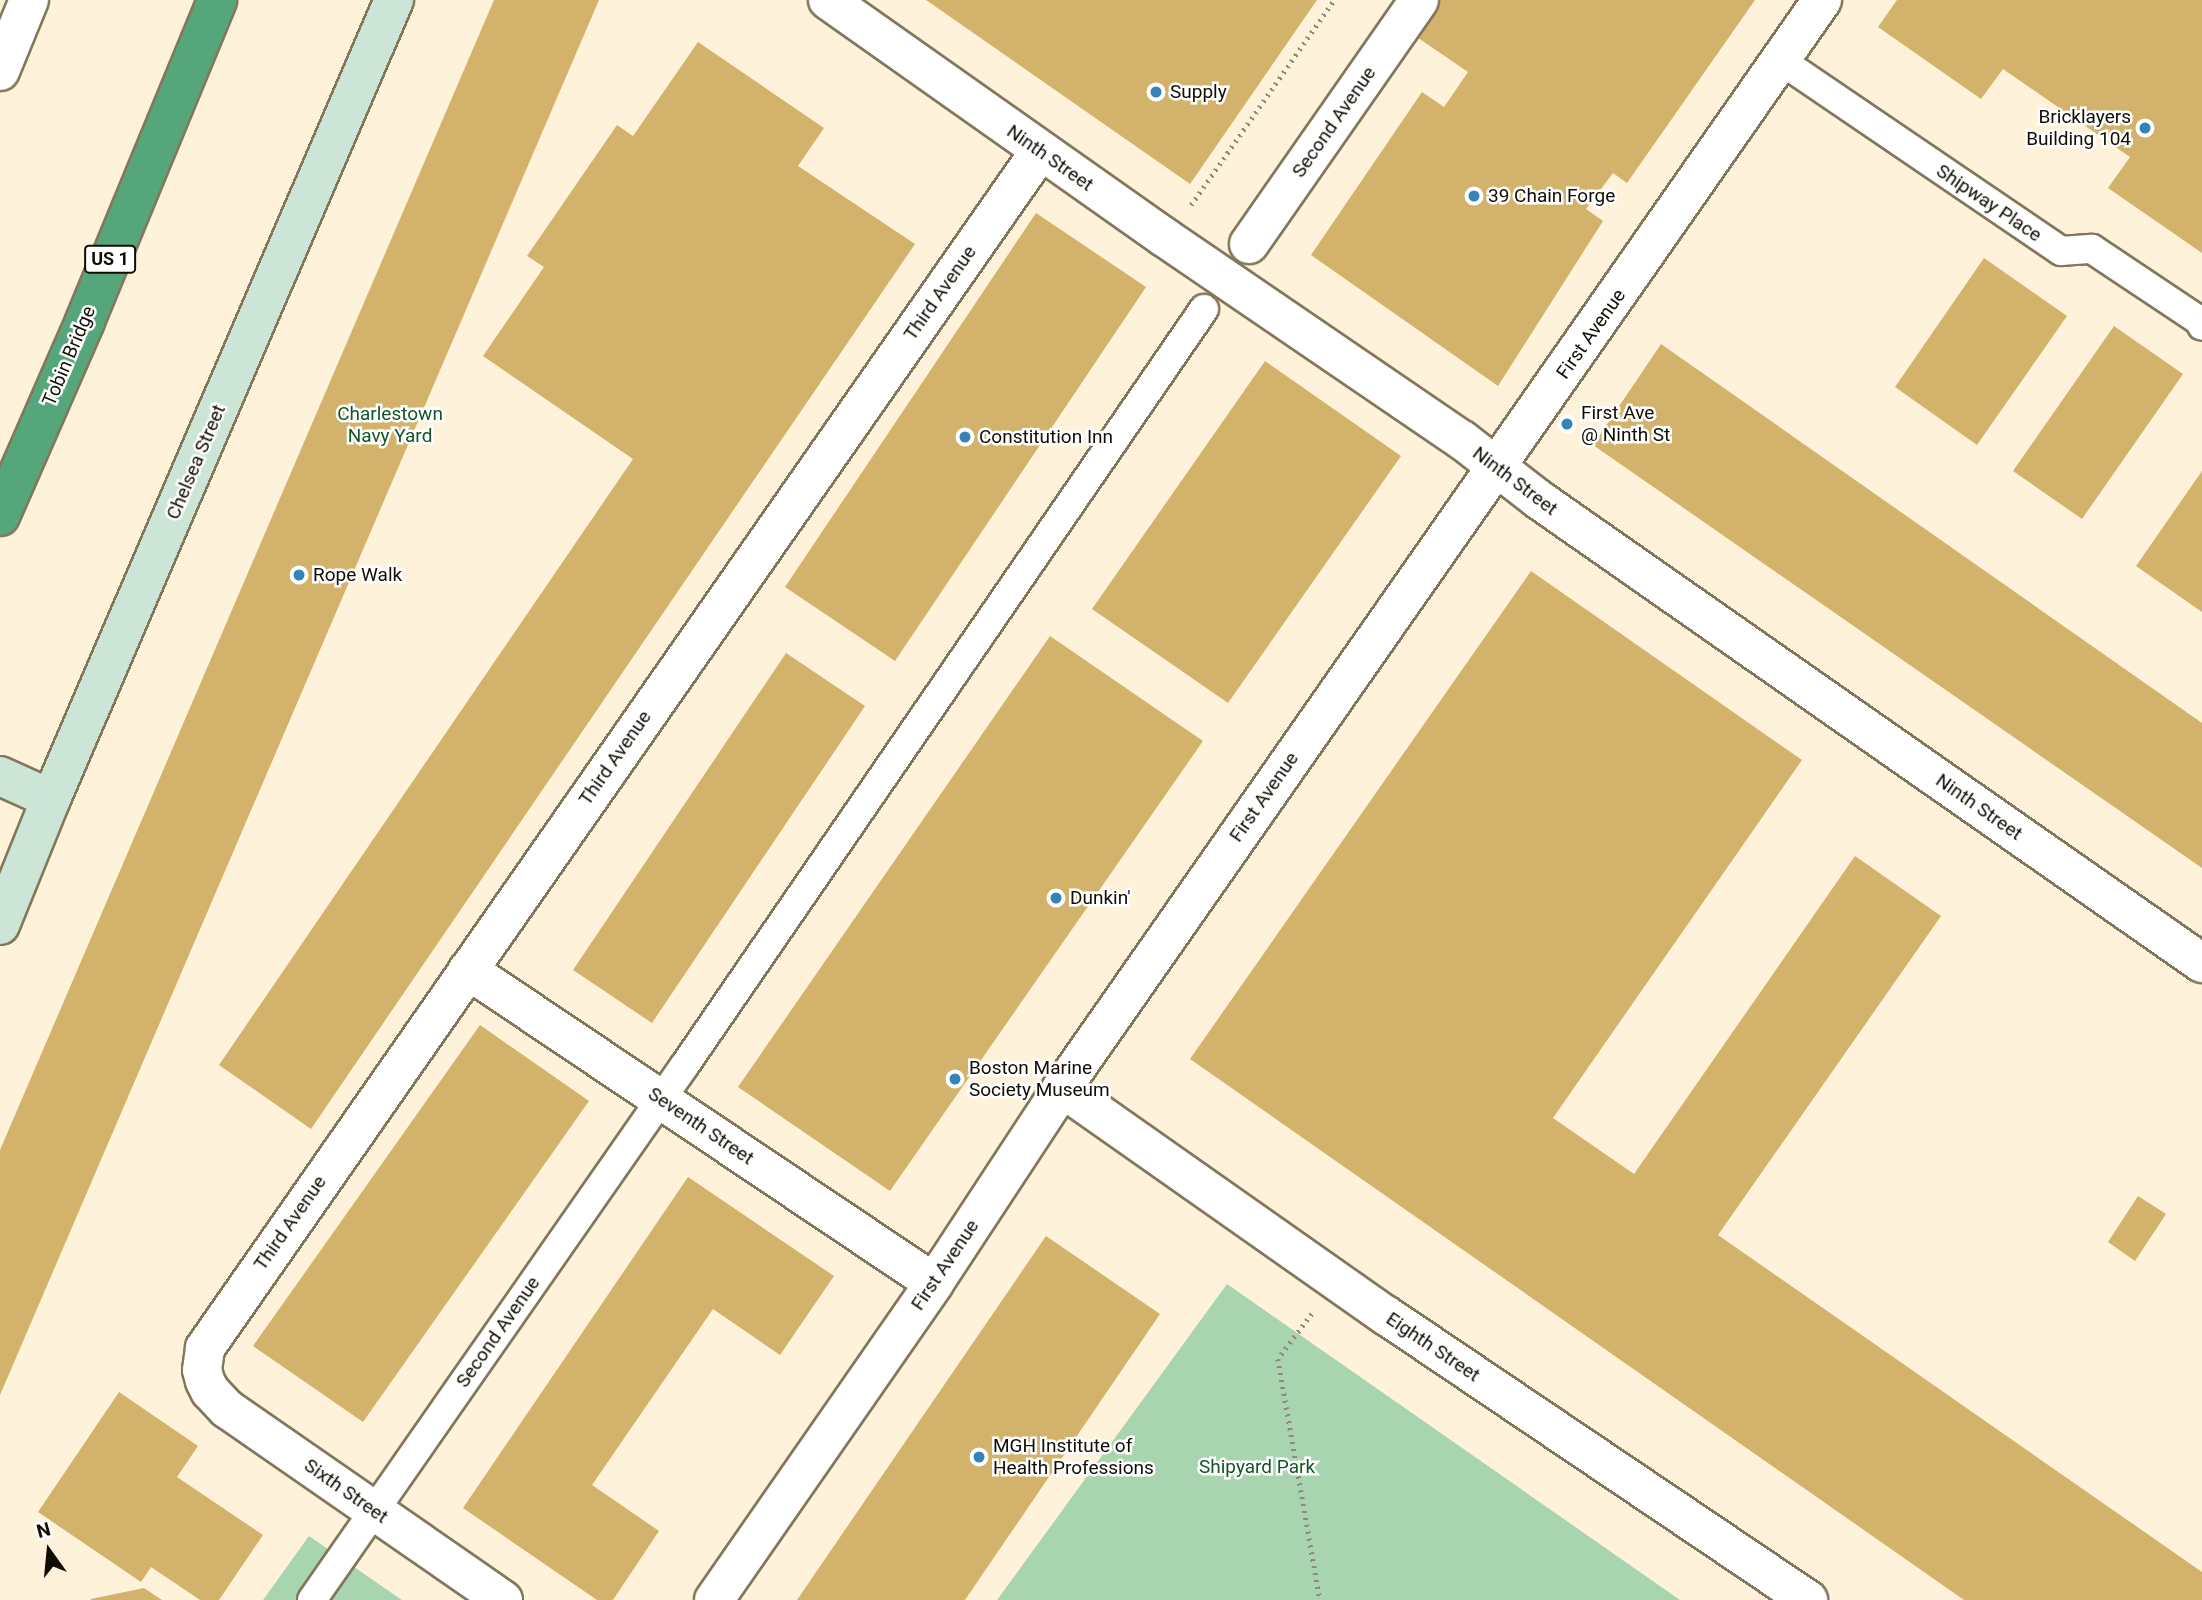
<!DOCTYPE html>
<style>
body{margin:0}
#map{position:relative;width:2202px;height:1600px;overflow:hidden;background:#fef2da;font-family:Roboto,sans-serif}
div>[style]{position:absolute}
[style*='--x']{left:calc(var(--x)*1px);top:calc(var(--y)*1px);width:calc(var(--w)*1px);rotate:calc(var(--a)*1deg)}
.green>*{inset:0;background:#a8d5af}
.building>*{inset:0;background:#d3b36b}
.path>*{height:4.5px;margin-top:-2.25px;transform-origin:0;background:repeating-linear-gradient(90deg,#918977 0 2px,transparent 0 7px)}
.roads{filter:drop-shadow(2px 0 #83775b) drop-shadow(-2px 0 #83775b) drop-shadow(0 2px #83775b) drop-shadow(0 -2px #83775b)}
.pedestrian>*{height:28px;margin:-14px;padding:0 14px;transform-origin:14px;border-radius:14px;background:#fff}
.minor>*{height:38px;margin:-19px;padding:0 19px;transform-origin:19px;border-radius:19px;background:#fff}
.secondary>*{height:38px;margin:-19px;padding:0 19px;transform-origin:19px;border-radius:19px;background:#cce5d7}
.motorway>*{height:38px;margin:-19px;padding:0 19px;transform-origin:19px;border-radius:19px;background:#55a77b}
.dots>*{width:19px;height:19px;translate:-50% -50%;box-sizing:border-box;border:4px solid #fff;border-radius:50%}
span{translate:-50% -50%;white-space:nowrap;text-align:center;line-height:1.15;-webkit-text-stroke:5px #fff;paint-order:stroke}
.shield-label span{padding:2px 5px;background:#fff;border:2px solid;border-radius:5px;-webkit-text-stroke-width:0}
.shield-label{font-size:18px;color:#110d04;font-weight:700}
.poi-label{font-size:19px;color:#110d04}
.left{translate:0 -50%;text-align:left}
.right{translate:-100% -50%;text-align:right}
.street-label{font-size:19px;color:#110d04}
.park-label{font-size:19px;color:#115626}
.north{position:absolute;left:14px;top:1516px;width:70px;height:70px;-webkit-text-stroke:5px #fff;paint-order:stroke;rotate:345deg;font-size:19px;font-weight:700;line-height:28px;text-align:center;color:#110d04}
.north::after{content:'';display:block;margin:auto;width:24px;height:32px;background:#110d04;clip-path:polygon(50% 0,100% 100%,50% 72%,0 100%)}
</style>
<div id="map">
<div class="green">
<i style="clip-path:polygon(1227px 1284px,1680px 1600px,997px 1600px)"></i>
<i style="clip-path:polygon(309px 1536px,402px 1600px,263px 1600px)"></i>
</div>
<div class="building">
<i style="clip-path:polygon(494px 0,599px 0,0 1395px,0 1150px)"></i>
<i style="clip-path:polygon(926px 0,1317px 0,1190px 184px)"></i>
<i style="clip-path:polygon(1430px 0,1755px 0,1627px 183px,1613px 173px,1586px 209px,1603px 221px,1498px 386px,1311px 255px,1422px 92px,1444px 107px,1468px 72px,1408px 31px)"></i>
<i style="clip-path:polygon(1897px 0,2202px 0,2202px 253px,2108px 188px,2130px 157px,2003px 69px,1981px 99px,1878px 27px)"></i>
<i style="clip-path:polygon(698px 42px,824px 128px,798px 166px,915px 244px,311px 1129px,219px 1065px,633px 459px,483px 356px,544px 267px,527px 256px,617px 125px,633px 136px)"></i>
<i style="clip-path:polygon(1036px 213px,1146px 287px,895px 661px,785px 587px)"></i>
<i style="clip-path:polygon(1984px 258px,2067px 316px,1977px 445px,1895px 387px)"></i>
<i style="clip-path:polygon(2114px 326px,2183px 374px,2082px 519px,2013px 471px)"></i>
<i style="clip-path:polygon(1661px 344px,2202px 723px,2202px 868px,1593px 445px)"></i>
<i style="clip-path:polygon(1265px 361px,1401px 456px,1228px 703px,1092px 609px)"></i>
<i style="clip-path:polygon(2202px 471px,2202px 612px,2136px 566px)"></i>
<i style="clip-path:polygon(1531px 571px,1802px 760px,1553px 1118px,1634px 1174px,1855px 856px,1941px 916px,1718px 1235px,2202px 1572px,2202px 1600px,1964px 1600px,1190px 1059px)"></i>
<i style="clip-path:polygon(1050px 636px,1203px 741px,890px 1191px,738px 1087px)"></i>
<i style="clip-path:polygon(786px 653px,865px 706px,652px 1023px,573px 970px)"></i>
<i style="clip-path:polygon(480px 1025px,589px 1101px,363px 1422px,253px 1346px)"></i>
<i style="clip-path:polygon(688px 1177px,834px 1276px,780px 1355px,713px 1309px,592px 1485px,659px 1531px,613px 1600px,597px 1600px,463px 1508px)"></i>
<i style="clip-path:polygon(2138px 1196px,2166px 1214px,2135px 1261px,2108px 1242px)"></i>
<i style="clip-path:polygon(1046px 1236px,1160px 1314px,965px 1600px,797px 1600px)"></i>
<i style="clip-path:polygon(119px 1392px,198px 1446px,177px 1477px,263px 1535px,219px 1600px,200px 1600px,151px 1567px,141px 1582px,38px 1512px)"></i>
<i style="clip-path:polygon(144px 1588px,162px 1600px,91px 1600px,91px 1599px)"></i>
</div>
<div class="path">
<i style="--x:1191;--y:205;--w:250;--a:-55.1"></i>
<i style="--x:1312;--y:1314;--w:56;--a:127.1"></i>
<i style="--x:1278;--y:1359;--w:245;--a:80.1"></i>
</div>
<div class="roads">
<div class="pedestrian">
<i style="--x:1780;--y:60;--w:340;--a:34.2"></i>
<i style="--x:2061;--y:251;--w:31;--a:-4"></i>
<i style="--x:2092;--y:249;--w:130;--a:33.7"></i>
<i style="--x:2200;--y:321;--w:5;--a:68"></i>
<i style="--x:312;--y:1600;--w:652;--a:-55.12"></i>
<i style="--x:685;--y:1065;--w:917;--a:-55.53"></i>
</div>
<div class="minor">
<i style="--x:828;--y:0;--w:411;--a:35.2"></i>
<i style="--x:1164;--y:237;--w:361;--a:34.3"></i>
<i style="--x:1462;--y:440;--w:96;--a:37.8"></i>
<i style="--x:1538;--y:499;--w:810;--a:34.95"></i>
<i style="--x:0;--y:71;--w:77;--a:-67.8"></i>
<i style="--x:1249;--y:244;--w:297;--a:-55.1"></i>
<i style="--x:468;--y:970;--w:561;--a:33.89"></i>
<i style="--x:1062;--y:1088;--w:397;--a:35.1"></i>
<i style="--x:1387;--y:1316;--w:508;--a:34"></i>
<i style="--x:503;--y:1600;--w:336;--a:-145.3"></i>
<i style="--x:227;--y:1409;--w:25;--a:-133"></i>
<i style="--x:210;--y:1391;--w:11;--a:-117"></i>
<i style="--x:205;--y:1381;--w:11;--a:-105"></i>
<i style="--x:202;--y:1370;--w:22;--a:-82"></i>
<i style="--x:205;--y:1348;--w:1459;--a:-55.1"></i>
<i style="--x:714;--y:1600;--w:386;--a:-55.2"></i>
<i style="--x:934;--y:1283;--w:233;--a:-56.7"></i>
<i style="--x:1062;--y:1088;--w:1327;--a:-55.06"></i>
</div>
<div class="secondary">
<i style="--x:0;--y:776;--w:56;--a:24.3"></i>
<i style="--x:0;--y:925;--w:136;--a:-68"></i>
<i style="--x:51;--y:799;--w:870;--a:-66.77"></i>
</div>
<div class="motorway">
<i style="--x:0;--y:516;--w:213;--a:-66.4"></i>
<i style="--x:85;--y:321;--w:347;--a:-67.6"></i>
</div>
</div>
<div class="dots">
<i style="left:1156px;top:92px;background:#3484b6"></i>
<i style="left:2145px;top:128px;background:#3484b6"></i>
<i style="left:1474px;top:196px;background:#3484b6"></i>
<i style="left:1567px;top:424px;background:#3484b6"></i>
<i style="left:965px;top:437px;background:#3484b6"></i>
<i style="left:299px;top:575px;background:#3484b6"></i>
<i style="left:1056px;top:898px;background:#3484b6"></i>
<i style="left:955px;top:1079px;background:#3484b6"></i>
<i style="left:979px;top:1457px;background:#3484b6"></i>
</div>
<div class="shield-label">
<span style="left:110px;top:259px">US 1</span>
</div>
<div class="poi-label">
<span class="left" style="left:1170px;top:92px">Supply</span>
<span class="right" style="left:2131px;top:128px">Bricklayers<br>Building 104</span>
<span class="left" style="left:1488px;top:196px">39 Chain Forge</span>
<span class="left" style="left:1581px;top:424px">First Ave<br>@ Ninth St</span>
<span class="left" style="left:979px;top:437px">Constitution Inn</span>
<span class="left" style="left:313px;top:575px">Rope Walk</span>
<span class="left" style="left:1070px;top:898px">Dunkin'</span>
<span class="left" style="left:969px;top:1079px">Boston Marine<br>Society Museum</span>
<span class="left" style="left:993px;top:1457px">MGH Institute of<br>Health Professions</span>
</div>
<div class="street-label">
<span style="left:1334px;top:122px;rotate:-55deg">Second Avenue</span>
<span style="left:1050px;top:158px;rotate:35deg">Ninth Street</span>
<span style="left:1989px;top:203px;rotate:34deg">Shipway Place</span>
<span style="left:940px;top:293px;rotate:-55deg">Third Avenue</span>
<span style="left:1591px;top:334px;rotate:-55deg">First Avenue</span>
<span style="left:69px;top:356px;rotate:-67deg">Tobin Bridge</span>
<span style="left:196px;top:462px;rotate:-67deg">Chelsea Street</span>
<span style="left:1515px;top:481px;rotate:37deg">Ninth Street</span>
<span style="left:615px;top:758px;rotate:-55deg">Third Avenue</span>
<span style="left:1264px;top:797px;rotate:-55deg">First Avenue</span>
<span style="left:1979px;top:807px;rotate:35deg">Ninth Street</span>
<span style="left:701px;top:1126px;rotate:34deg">Seventh Street</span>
<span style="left:290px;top:1223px;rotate:-55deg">Third Avenue</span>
<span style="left:945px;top:1265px;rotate:-56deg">First Avenue</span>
<span style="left:498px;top:1332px;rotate:-55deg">Second Avenue</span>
<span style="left:1433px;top:1347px;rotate:34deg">Eighth Street</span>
<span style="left:346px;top:1491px;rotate:35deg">Sixth Street</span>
</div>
<div class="park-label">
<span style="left:390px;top:425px">Charlestown<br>Navy Yard</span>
<span style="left:1257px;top:1467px">Shipyard Park</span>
</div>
<div class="north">N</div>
</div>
